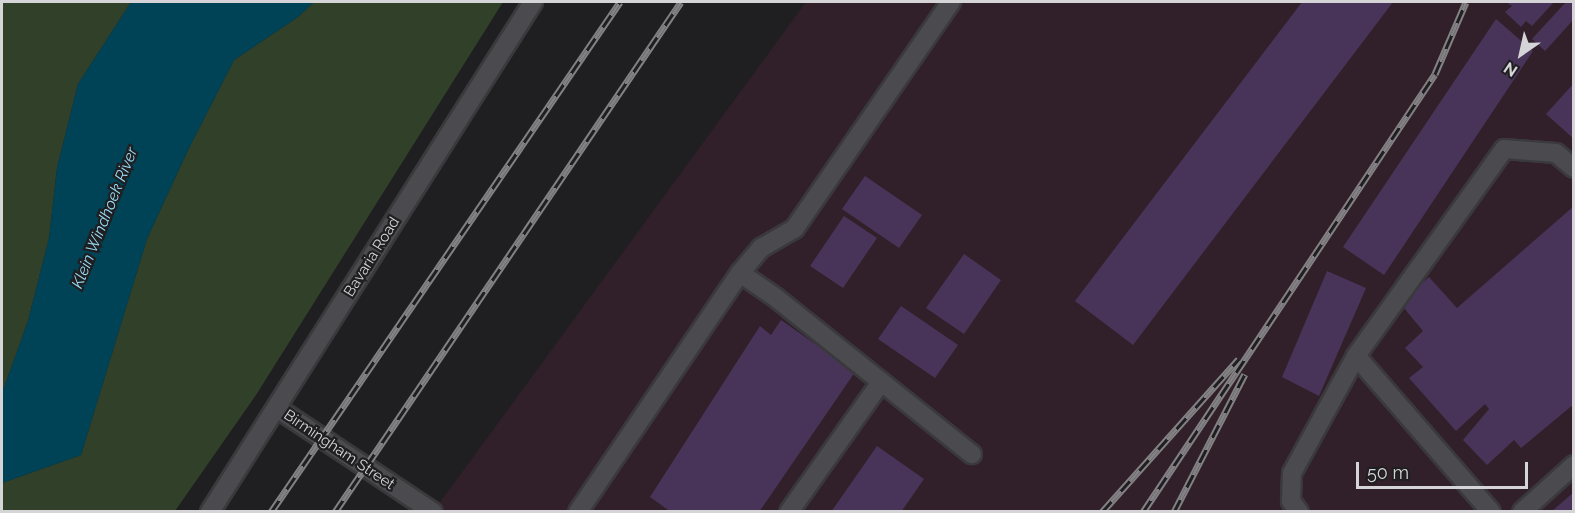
<!DOCTYPE html>
<style>
body{margin:0}
#map{position:relative;width:1575px;height:513px;overflow:hidden;background:#1f1e21;font-family:Raleway,sans-serif}
div>[style]{position:absolute}
[style*='--x']{left:calc(var(--x)*1px);top:calc(var(--y)*1px);width:calc(var(--w)*1px);rotate:calc(var(--a)*1deg)}
.industrial>*{inset:0;background:#31202a}
.green>*{inset:0;background:#314129}
.water>*{inset:0;background:#004356}
.building>*{inset:0;background:#483459}
.roads{filter:drop-shadow(2px 0 #3a393c) drop-shadow(-2px 0 #3a393c) drop-shadow(0 2px #3a393c) drop-shadow(0 -2px #3a393c)}
.minor>*{height:18px;margin:-9px;padding:0 9px;transform-origin:9px;border-radius:9px;background:#4b4a4e}
.rail>*{height:7px;margin-top:-3.5px;transform-origin:0;background:repeating-linear-gradient(90deg,#1f1e21 0 14px,#828183 0 28px);box-sizing:border-box;border-block:2px solid #828183}
span{translate:-50% -50%;white-space:nowrap;text-align:center;line-height:1.15;-webkit-text-stroke:4.5px #1f1e21;paint-order:stroke}
.street-label{font-size:15px;color:#d5d4d6}
.water-label{font-size:16px;color:#98ddf7;font-style:italic}
.frame{position:absolute;inset:0;border:3px solid #d5d4d6;pointer-events:none}
.north{position:absolute;left:1491px;top:24px;width:60px;height:60px;-webkit-text-stroke:4px #1f1e21;paint-order:stroke;rotate:214deg;font-size:16px;font-weight:700;line-height:24px;text-align:center;color:#d5d4d6}
.north::after{content:'';display:block;margin:auto;width:21px;height:27px;background:#d5d4d6;clip-path:polygon(50% 0,100% 100%,50% 72%,0 100%)}
.scale{position:absolute;left:1356px;top:462px;width:172px;height:27px;box-sizing:border-box;border:3px solid #d5d4d6;border-top:0;padding-left:8px;font-size:18px;line-height:21px;white-space:nowrap;color:#d5d4d6;-webkit-text-stroke:4px #1f1e21;paint-order:stroke}
</style>
<div id="map">
<div class="industrial">
<i style="clip-path:polygon(806px 2px,1573px 2px,1573px 511px,433px 512px)"></i>
</div>
<div class="green">
<i style="clip-path:polygon(2px 2px,131px 2px,78px 84px,57px 168px,49px 238px,28px 321px,2px 393px)"></i>
<i style="clip-path:polygon(314px 2px,503px 2px,256px 395px,175px 511px,2px 512px,2px 483px,81px 455px,147px 239px,188px 150px,234px 60px,298px 17px)"></i>
</div>
<div class="water">
<i style="clip-path:polygon(131px 2px,314px 2px,298px 17px,234px 60px,188px 150px,147px 239px,81px 455px,2px 483px,2px 393px,28px 321px,49px 238px,57px 168px,78px 84px)"></i>
</div>
<div class="building">
<i style="clip-path:polygon(1302px 2px,1393px 2px,1133px 345px,1075px 301px)"></i>
<i style="clip-path:polygon(1506px 2px,1554px 2px,1532px 26px,1526px 21px,1521px 27px,1505px 12px,1512px 6px)"></i>
<i style="clip-path:polygon(1566px 2px,1574px 2px,1574px 19px,1545px 51px,1532px 39px)"></i>
<i style="clip-path:polygon(1496px 19px,1533px 51px,1384px 275px,1343px 247px)"></i>
<i style="clip-path:polygon(1574px 83px,1574px 139px,1546px 114px)"></i>
<i style="clip-path:polygon(865px 176px,922px 215px,899px 248px,842px 209px)"></i>
<i style="clip-path:polygon(1574px 206px,1574px 404px,1521px 448px,1514px 440px,1487px 465px,1463px 440px,1489px 409px,1485px 404px,1456px 431px,1409px 378px,1423px 367px,1405px 348px,1423px 331px,1399px 302px,1429px 277px,1457px 308px)"></i>
<i style="clip-path:polygon(844px 216px,877px 238px,843px 288px,810px 266px)"></i>
<i style="clip-path:polygon(964px 254px,1001px 280px,964px 334px,926px 308px)"></i>
<i style="clip-path:polygon(1327px 271px,1366px 288px,1319px 396px,1282px 377px)"></i>
<i style="clip-path:polygon(901px 306px,958px 345px,935px 378px,878px 339px)"></i>
<i style="clip-path:polygon(781px 320px,855px 372px,759px 512px,671px 512px,650px 497px,760px 326px,771px 335px)"></i>
<i style="clip-path:polygon(877px 446px,924px 479px,901px 512px,831px 512px)"></i>
<i style="clip-path:polygon(1574px 492px,1574px 512px,1551px 512px)"></i>
</div>
<div class="roads">
<div class="minor">
<i style="--x:740;--y:273;--w:33;--a:-50"></i>
<i style="--x:761;--y:248;--w:39;--a:-30"></i>
<i style="--x:795;--y:228;--w:275;--a:-55.4"></i>
<i style="--x:1356;--y:356;--w:206;--a:49.1"></i>
<i style="--x:277;--y:408;--w:187;--a:33.7"></i>
<i style="--x:210;--y:512;--w:604;--a:-57.65"></i>
<i style="--x:578;--y:512;--w:289;--a:-55.9"></i>
<i style="--x:740;--y:273;--w:42;--a:34.4"></i>
<i style="--x:775;--y:297;--w:252;--a:38.6"></i>
<i style="--x:789;--y:512;--w:159;--a:-54.7"></i>
<i style="--x:1299;--y:512;--w:14;--a:-126"></i>
<i style="--x:1291;--y:501;--w:28;--a:-88"></i>
<i style="--x:1292;--y:473;--w:133;--a:-61.3"></i>
<i style="--x:1356;--y:356;--w:254;--a:-54.4"></i>
<i style="--x:1504;--y:149;--w:52;--a:4.4"></i>
<i style="--x:1556;--y:153;--w:23;--a:40"></i>
<i style="--x:1522;--y:512;--w:70;--a:-42.1"></i>
</div>
</div>
<div class="rail">
<i style="--x:271;--y:512;--w:618;--a:-55.62"></i>
<i style="--x:335;--y:512;--w:616;--a:-55.85"></i>
<i style="--x:1102;--y:512;--w:205;--a:-48.2"></i>
<i style="--x:1143;--y:512;--w:526;--a:-56.31"></i>
<i style="--x:1435;--y:74;--w:78;--a:-66.7"></i>
<i style="--x:1174;--y:512;--w:155;--a:-62.8"></i>
</div>
<div class="street-label">
<span style="left:372px;top:257px;rotate:-58deg">Bavaria Road</span>
<span style="left:339px;top:450px;rotate:34deg">Birmingham Street</span>
</div>
<div class="water-label">
<span style="left:105px;top:218px;rotate:-68deg">Klein Windhoek River</span>
</div>
<div class="frame"></div>
<div class="north">N</div>
<div class="scale">50 m</div>
</div>
